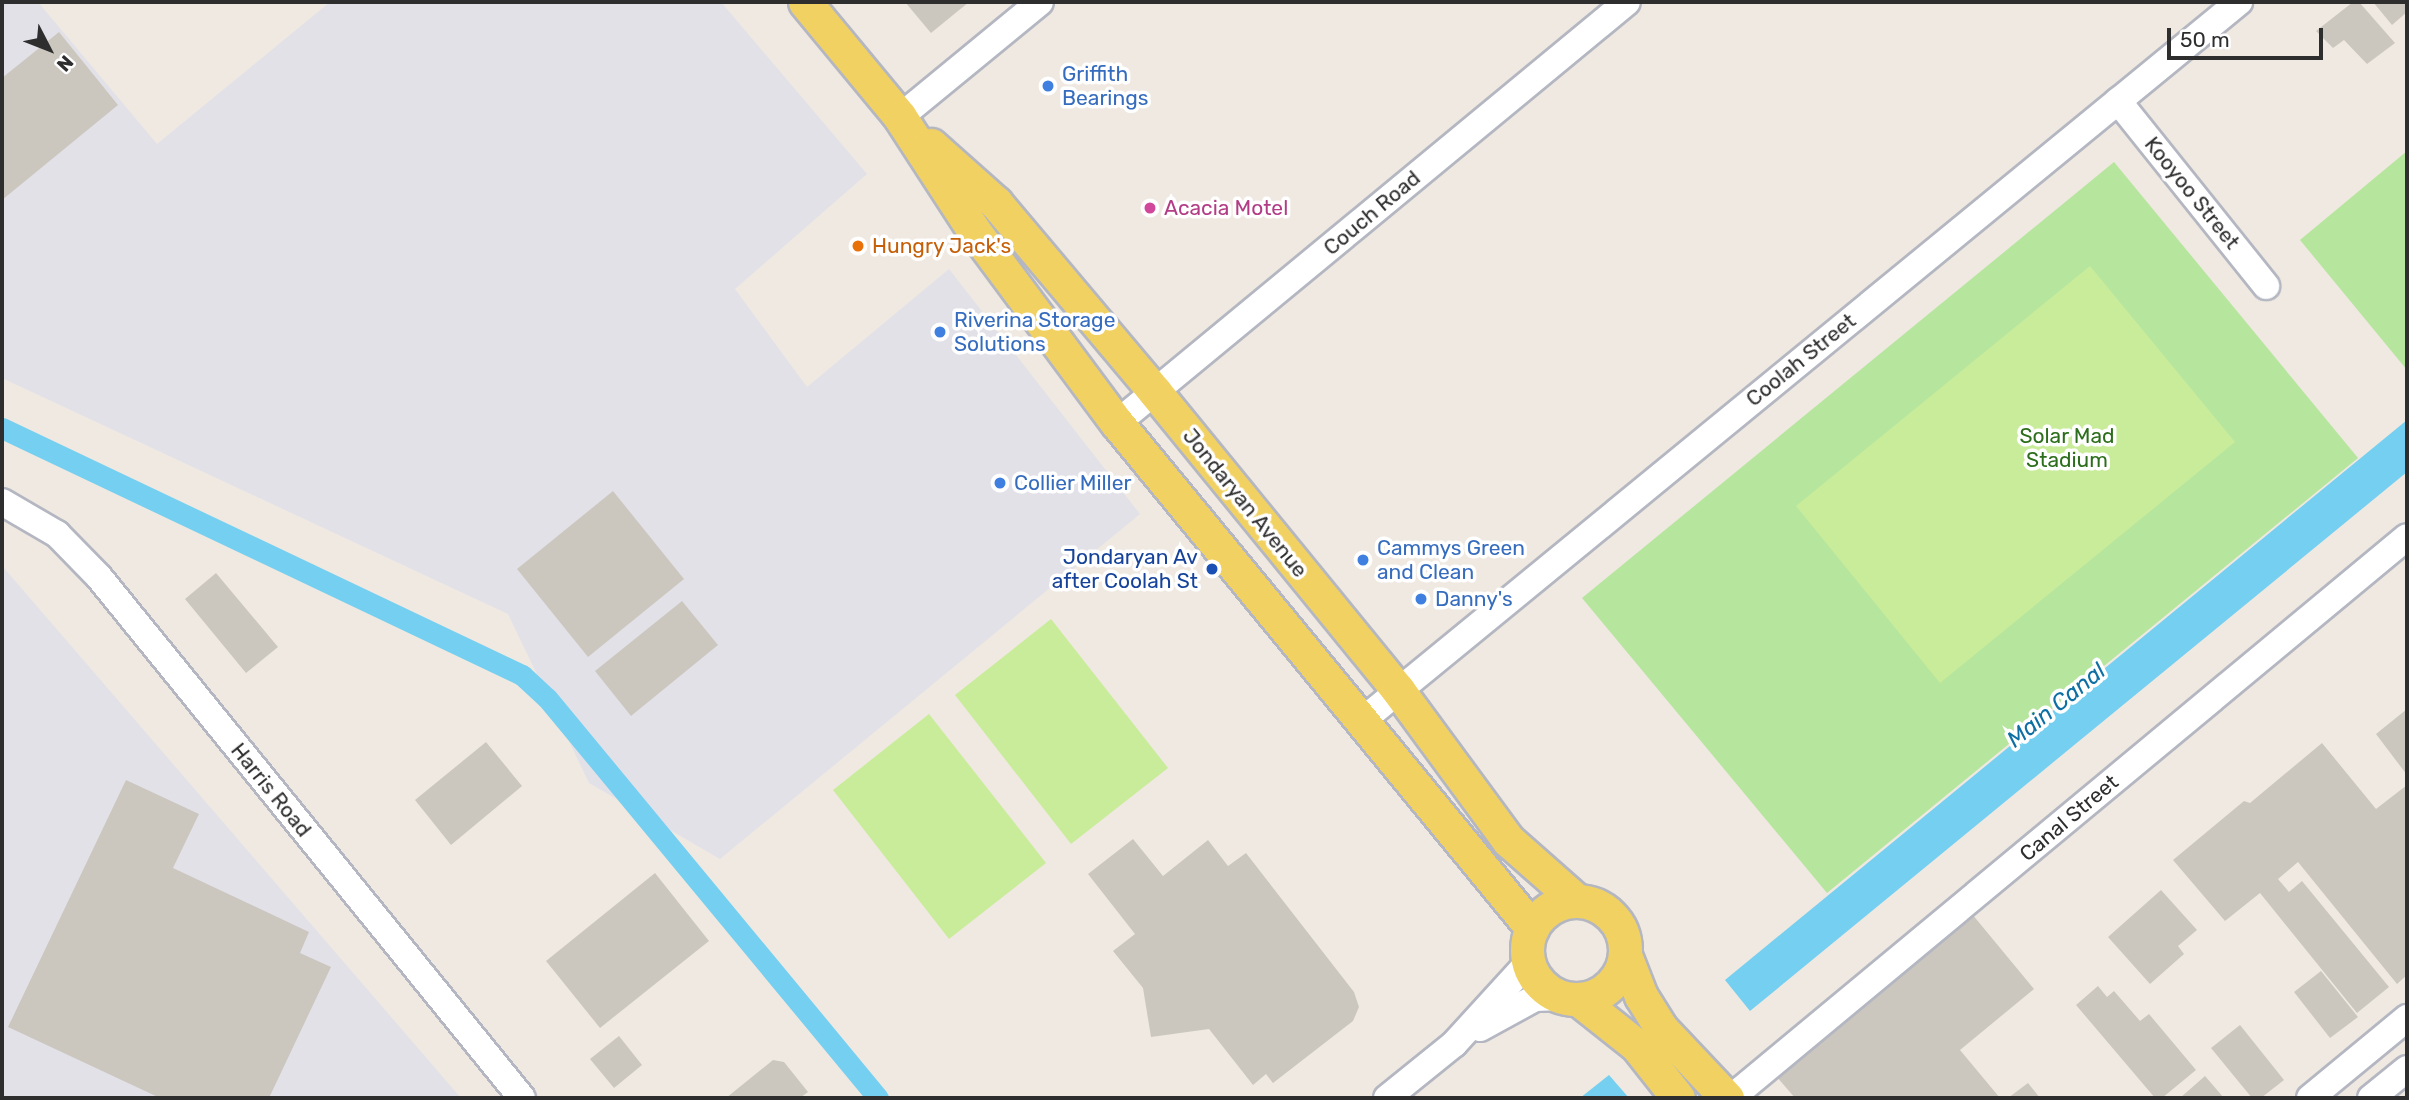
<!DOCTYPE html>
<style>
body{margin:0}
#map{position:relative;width:2409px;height:1100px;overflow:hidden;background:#efe9e1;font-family:Rubik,sans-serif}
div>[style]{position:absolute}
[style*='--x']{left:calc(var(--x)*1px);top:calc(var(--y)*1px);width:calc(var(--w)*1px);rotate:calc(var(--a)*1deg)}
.industrial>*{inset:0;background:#e3e1e8}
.green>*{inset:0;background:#b6e59e}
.pitch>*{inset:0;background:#c9ec9a}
.water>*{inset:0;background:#75cff0}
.canal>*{height:21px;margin:-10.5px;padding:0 10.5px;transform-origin:10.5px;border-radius:10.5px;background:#75cff0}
.building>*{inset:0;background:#cbc7bf}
.roads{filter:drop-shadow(2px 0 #b4b7c1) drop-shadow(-2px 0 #b4b7c1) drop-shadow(0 2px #b4b7c1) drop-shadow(0 -2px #b4b7c1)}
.minor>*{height:26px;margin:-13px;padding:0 13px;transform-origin:13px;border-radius:13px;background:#fff}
.major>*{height:33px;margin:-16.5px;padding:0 16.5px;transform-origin:16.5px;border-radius:16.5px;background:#f2d163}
.major>.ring{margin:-16.5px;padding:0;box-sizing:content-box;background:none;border:33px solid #f2d163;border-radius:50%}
.dots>*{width:19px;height:19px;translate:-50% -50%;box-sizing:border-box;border:4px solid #fff;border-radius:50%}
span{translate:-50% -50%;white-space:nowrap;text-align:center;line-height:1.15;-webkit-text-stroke:7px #fff;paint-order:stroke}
.shop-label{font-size:21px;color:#366cbe}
.left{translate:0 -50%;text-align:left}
.street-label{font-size:21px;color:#2e2e2e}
.hotel-label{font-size:21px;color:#b23c85}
.food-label{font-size:21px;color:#c56008}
.park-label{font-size:21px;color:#2c6e1b}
.transit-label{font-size:21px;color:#164399}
.right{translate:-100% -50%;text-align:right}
.water-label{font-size:23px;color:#0d6fa3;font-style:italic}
.frame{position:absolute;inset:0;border:4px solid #2e2e2e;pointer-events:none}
.north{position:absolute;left:14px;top:14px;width:70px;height:70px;-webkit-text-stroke:5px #fff;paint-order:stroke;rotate:132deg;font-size:19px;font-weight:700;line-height:28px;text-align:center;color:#2e2e2e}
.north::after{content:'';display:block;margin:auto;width:24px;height:32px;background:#2e2e2e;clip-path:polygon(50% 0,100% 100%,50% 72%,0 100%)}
.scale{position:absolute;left:2167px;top:28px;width:156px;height:32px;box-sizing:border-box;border:4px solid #2e2e2e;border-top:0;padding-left:9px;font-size:21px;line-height:24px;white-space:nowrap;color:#2e2e2e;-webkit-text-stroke:5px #fff;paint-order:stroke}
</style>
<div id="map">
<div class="industrial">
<i style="clip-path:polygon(2px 2px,38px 2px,157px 144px,330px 2px,721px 2px,867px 174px,735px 289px,807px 387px,949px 269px,1140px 514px,720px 859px,589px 783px,508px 614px,2px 378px)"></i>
<i style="clip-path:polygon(2px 567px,4px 568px,461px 1098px,2px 1098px)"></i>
</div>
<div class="green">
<i style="clip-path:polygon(2407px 151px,2407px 370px,2300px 240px)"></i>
<i style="clip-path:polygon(2114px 162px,2358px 458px,1827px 893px,1582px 598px)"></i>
</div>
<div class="pitch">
<i style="clip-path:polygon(2090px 266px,2235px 442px,1940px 683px,1796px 506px)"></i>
<i style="clip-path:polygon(1051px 619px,1168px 768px,1071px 844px,955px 695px)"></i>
<i style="clip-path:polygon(929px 714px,1046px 863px,949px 939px,833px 790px)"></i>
</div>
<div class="water">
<i style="clip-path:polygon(2407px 420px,2407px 472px,1750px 1011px,1725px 980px)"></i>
<i style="clip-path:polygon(1609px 1075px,1629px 1098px,1580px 1098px)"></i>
</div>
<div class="canal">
<i style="--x:2;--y:428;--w:576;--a:25.41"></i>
<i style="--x:522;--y:675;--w:34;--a:43"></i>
<i style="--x:547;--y:698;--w:519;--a:50.39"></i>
</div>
<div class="building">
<i style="clip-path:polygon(905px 2px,969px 2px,931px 33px)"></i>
<i style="clip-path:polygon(2353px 2px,2359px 2px,2395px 43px,2367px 64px,2344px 40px,2333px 48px,2316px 31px)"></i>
<i style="clip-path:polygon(2373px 2px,2407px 2px,2407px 12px,2392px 25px)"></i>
<i style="clip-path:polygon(59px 32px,118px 105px,2px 200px,2px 78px)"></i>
<i style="clip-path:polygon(613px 491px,684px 579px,588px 657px,517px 569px)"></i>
<i style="clip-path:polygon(216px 573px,278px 647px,246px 673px,185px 599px)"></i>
<i style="clip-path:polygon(682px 601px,718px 645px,631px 716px,595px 671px)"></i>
<i style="clip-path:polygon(2407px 709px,2407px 775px,2376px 734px)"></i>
<i style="clip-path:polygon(486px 742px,522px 786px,451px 845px,415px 800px)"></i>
<i style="clip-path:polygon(2322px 743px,2376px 809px,2407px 785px,2407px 975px,2397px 984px,2298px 862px,2278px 879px,2289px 892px,2302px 881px,2389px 987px,2357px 1013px,2260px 893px,2225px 921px,2173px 860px,2244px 801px,2250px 803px)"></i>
<i style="clip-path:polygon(126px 780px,199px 814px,173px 868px,309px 932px,300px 953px,331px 967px,269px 1098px,160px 1098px,8px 1027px)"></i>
<i style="clip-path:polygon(1133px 839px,1163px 876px,1208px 840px,1228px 866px,1246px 853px,1354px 992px,1359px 1007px,1353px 1021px,1273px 1083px,1266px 1074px,1253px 1085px,1209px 1029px,1151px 1037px,1143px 988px,1113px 951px,1135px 934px,1088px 874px)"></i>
<i style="clip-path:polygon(655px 873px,709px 941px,600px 1028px,546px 961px)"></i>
<i style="clip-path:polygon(2161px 890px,2197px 930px,2178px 946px,2184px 954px,2150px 984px,2108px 937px)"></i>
<i style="clip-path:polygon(1972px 914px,2034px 989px,1960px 1050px,2000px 1098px,1795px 1098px,1777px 1077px)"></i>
<i style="clip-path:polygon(2321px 971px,2358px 1017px,2330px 1038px,2294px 992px)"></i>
<i style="clip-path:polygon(2098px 986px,2107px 997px,2114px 991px,2140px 1021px,2149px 1014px,2196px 1070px,2162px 1098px,2155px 1098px,2076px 1005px)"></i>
<i style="clip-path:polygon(2240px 1025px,2284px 1080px,2261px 1098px,2252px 1098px,2211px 1048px)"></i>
<i style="clip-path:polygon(619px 1036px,642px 1065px,614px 1088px,590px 1059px)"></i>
<i style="clip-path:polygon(773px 1060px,784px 1062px,808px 1092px,800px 1098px,726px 1098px)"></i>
<i style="clip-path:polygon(2205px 1076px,2224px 1098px,2180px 1098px)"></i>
<i style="clip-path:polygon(2028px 1083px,2040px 1098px,2008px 1098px)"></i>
</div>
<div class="roads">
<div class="minor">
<i style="--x:2118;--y:101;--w:237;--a:51.3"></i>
<i style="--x:900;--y:117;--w:181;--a:-39.4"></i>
<i style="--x:1117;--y:423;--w:661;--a:-39.54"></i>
<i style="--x:2;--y:502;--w:64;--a:30.2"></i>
<i style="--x:57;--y:534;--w:60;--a:45.7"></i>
<i style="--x:99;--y:577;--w:671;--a:50.93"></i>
<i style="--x:1363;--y:720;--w:1133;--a:-39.34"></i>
<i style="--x:1480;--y:1028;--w:63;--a:-28.6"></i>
<i style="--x:1535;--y:998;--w:26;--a:-2"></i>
<i style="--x:1387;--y:1098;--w:86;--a:-38.9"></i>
<i style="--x:1454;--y:1044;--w:110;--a:-47.6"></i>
<i style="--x:1731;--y:1098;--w:878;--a:-39.69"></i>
<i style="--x:2310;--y:1098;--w:126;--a:-39.5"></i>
<i style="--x:2371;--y:1098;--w:46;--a:-38.9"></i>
</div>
<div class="major">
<i style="--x:805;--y:2;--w:149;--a:50.4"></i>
<i style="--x:900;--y:117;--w:132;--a:57"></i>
<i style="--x:972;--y:228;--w:243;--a:53.4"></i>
<i style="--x:1117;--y:423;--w:654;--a:50.59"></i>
<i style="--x:931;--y:145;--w:87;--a:41.7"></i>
<i style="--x:996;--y:203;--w:247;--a:49.9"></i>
<i style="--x:1155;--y:392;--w:385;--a:50.8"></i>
<i style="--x:1398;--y:690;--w:186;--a:53.7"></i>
<i style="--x:1508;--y:840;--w:91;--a:41.4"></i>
<i class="ring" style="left:1527px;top:901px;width:65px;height:65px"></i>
<i style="--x:1625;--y:955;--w:44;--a:68.7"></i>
<i style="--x:1641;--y:996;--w:36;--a:58"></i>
<i style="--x:1660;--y:1027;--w:98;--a:46.7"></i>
<i style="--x:1578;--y:999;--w:75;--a:38.5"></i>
<i style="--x:1637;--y:1046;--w:66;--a:51.7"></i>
</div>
</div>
<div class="dots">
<i style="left:1048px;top:86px;background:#3f7fe0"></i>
<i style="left:1150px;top:208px;background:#d1479c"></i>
<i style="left:858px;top:246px;background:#e8710a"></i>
<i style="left:940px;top:332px;background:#3f7fe0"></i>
<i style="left:1000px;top:483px;background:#3f7fe0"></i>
<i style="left:1363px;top:560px;background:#3f7fe0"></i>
<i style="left:1212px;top:569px;background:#1a4fb4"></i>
<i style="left:1421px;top:599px;background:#3f7fe0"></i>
</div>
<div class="shop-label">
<span class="left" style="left:1062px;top:86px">Griffith<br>Bearings</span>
<span class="left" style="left:954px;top:332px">Riverina Storage<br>Solutions</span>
<span class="left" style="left:1014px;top:483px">Collier Miller</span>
<span class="left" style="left:1377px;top:560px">Cammys Green<br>and Clean</span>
<span class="left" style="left:1435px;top:599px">Danny's</span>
</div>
<div class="street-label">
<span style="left:2192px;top:193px;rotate:51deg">Kooyoo Street</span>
<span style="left:1372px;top:213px;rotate:-40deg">Couch Road</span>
<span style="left:1801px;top:360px;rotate:-39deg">Coolah Street</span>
<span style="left:1245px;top:503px;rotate:51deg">Jondaryan Avenue</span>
<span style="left:271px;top:790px;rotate:51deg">Harris Road</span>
<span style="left:2069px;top:818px;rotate:-40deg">Canal Street</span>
</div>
<div class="hotel-label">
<span class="left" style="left:1164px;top:208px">Acacia Motel</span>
</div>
<div class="food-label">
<span class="left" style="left:872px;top:246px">Hungry Jack's</span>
</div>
<div class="park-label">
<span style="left:2067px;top:448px">Solar Mad<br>Stadium</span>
</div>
<div class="transit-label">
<span class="right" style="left:1198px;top:569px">Jondaryan Av<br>after Coolah St</span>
</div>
<div class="water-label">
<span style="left:2056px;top:705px;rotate:-39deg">Main Canal</span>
</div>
<div class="frame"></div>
<div class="north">N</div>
<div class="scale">50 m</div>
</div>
